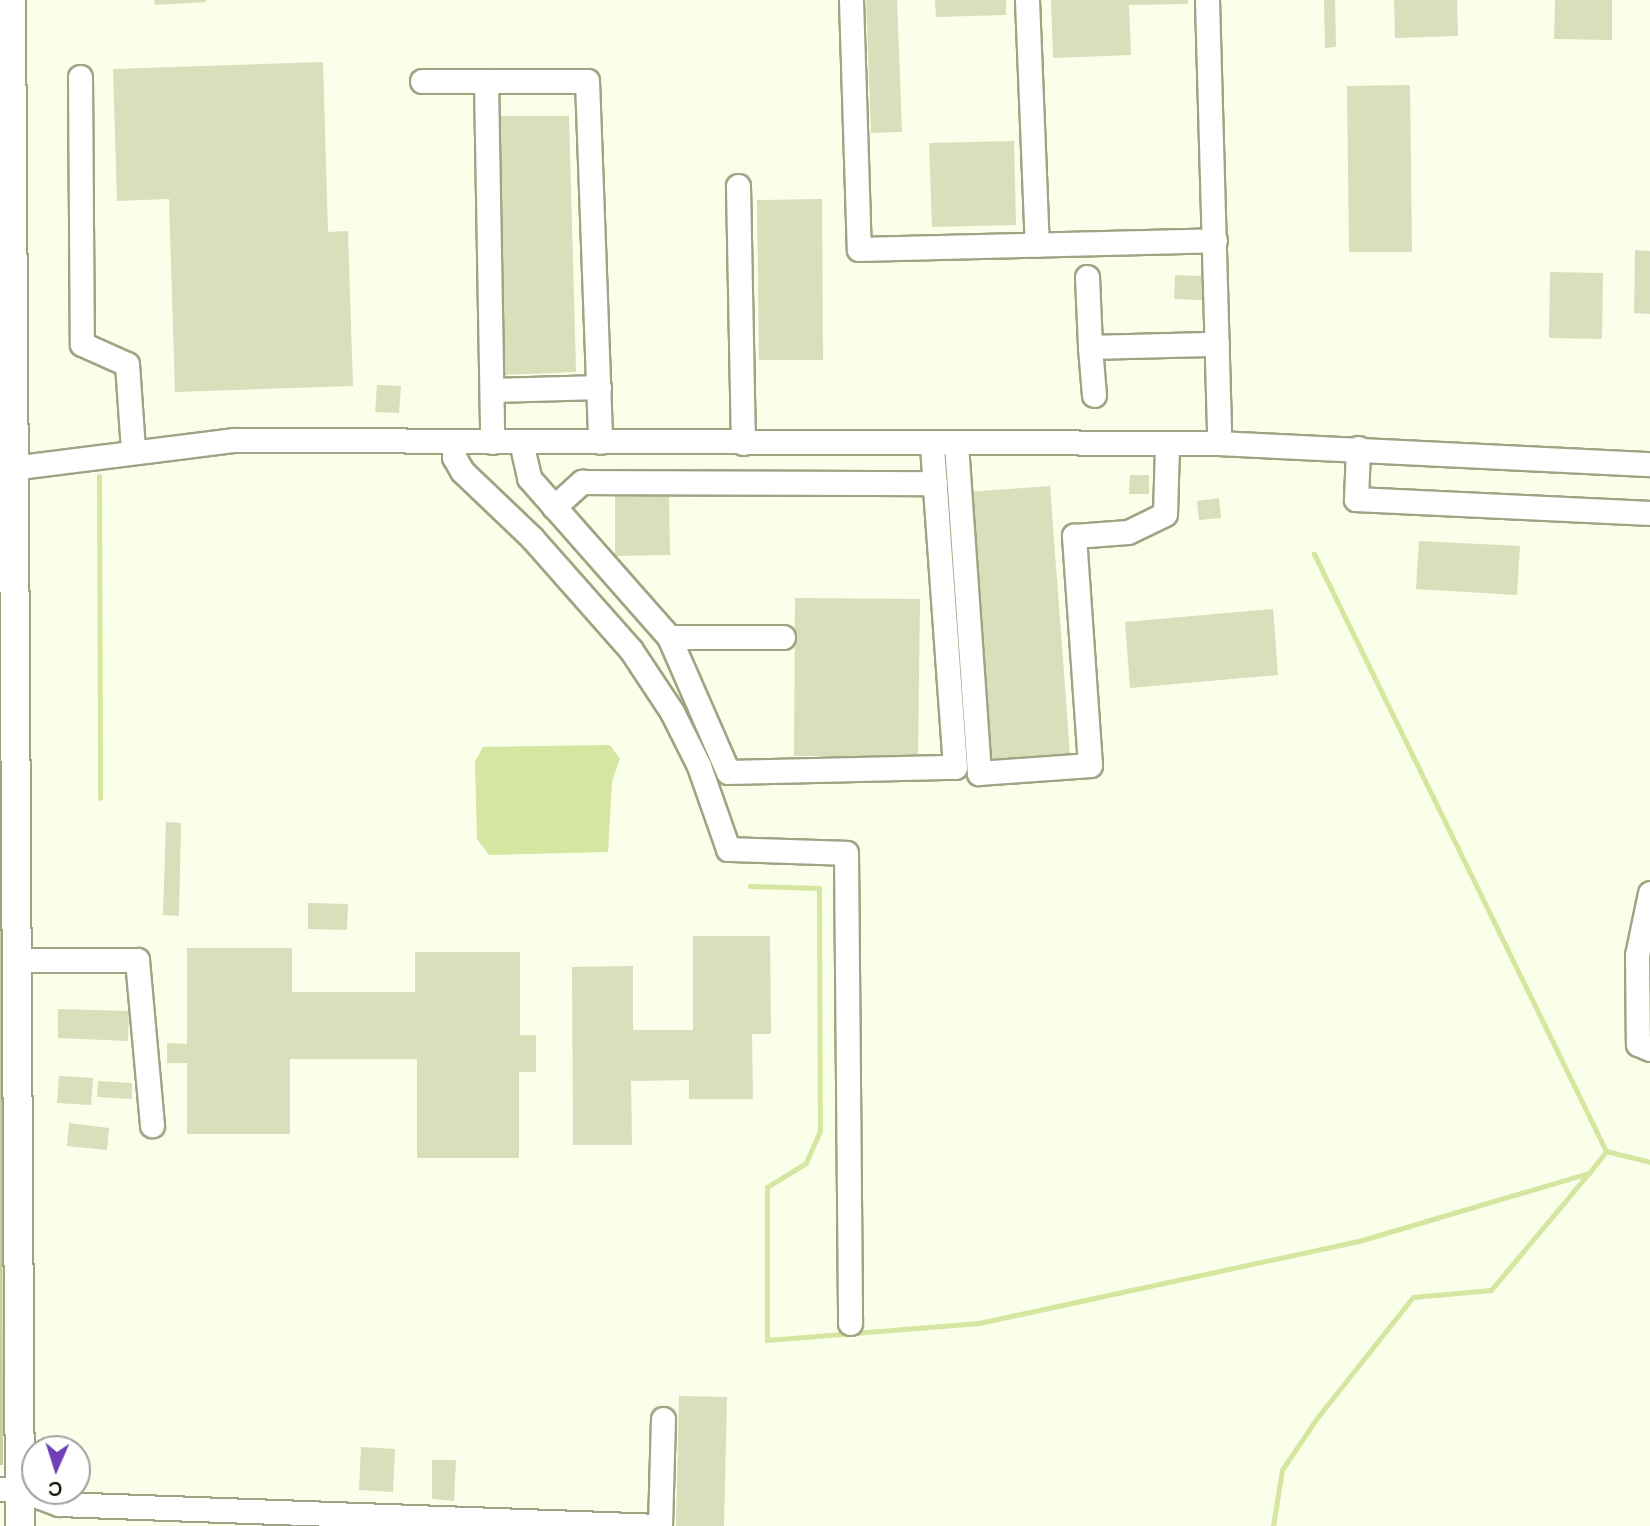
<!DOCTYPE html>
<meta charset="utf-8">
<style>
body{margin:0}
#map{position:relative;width:1650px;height:1526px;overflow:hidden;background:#f9ffe9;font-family:Manrope,sans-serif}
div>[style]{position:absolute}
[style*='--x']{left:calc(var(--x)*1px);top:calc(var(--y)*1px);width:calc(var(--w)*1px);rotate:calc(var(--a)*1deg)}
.green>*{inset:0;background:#c5d09f}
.water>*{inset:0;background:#d6e59f}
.stream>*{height:5px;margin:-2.5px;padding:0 2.5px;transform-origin:2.5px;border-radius:2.5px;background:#d6e59f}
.building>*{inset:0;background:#d7dfbb}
.roads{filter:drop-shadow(2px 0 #9da583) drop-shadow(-2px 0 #9da583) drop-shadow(0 2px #9da583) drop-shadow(0 -2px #9da583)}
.minor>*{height:23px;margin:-11.5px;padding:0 11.5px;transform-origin:11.5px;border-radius:11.5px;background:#fff}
.major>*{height:28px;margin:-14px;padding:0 14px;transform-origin:14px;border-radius:14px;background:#fff}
span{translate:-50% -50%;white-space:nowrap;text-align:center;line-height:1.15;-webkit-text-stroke:5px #fff;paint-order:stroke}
.north{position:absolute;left:21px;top:1435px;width:70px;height:70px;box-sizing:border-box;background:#fff;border:2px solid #9e9f9b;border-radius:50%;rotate:183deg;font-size:19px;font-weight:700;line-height:28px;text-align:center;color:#0d0f04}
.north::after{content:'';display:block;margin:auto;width:24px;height:32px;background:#7040b7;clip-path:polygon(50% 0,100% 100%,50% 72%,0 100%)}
</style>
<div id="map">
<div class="green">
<i style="clip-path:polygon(0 287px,3px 1465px,0 1465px)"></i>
</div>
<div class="water">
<i style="clip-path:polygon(610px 745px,620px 759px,612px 781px,608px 852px,489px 855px,477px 839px,475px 762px,483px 747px)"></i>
</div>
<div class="stream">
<i style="--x:99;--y:476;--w:322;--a:89.8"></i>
<i style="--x:750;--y:886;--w:69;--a:1.7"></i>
<i style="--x:819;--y:888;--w:243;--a:89.8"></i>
<i style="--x:820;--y:1131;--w:35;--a:114"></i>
<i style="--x:806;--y:1163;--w:46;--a:148.4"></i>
<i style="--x:767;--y:1187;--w:153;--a:90"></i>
<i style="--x:767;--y:1340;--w:213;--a:-4.6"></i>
<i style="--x:979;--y:1323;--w:389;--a:-12.2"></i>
<i style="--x:1359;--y:1241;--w:240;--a:-16.5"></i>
<i style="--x:1589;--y:1173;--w:28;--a:-52"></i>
<i style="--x:1606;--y:1151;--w:665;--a:-116.06"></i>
<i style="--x:1606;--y:1151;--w:45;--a:14"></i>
<i style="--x:1273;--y:1526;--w:57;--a:-80.9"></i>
<i style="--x:1282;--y:1470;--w:63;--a:-56.1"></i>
<i style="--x:1317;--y:1418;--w:154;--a:-51.6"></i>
<i style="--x:1413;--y:1297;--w:78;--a:-5.1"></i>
<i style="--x:1491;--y:1290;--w:153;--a:-50.1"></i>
</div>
<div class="building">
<i style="clip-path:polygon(154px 0,206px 0,206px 2px,155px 5px)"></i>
<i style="clip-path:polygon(866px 0,897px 0,902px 132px,871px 133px)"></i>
<i style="clip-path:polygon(935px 0,1006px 0,1006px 15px,936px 17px)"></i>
<i style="clip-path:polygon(1051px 0,1188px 0,1188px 4px,1129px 5px,1131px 55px,1053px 58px)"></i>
<i style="clip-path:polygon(1324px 0,1335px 0,1336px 47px,1325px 48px)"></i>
<i style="clip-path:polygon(1394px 0,1457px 0,1458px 36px,1395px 38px)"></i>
<i style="clip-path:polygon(1555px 0,1612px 0,1612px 40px,1554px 39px)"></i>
<i style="clip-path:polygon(323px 62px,328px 232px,348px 231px,353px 386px,175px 392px,169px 199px,117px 201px,113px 69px)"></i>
<i style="clip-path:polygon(1410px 85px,1412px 252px,1349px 252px,1347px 86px)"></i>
<i style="clip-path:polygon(498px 116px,569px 116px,576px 372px,504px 375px)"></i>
<i style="clip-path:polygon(1014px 141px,1016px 225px,932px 227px,929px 143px)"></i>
<i style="clip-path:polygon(822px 199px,823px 360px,759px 360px,757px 200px)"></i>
<i style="clip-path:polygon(1635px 250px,1650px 251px,1650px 314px,1634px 313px)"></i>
<i style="clip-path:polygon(1550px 272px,1603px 273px,1602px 339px,1549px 338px)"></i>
<i style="clip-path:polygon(1175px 275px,1203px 276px,1202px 300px,1174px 299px)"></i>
<i style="clip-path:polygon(377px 385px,401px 386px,399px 413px,375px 412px)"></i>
<i style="clip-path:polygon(1130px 475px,1149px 475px,1149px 494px,1129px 494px)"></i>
<i style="clip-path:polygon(1050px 486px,1070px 754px,987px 760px,967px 492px)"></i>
<i style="clip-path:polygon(669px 491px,670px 555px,615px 556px,615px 492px)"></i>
<i style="clip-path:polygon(1219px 498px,1221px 518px,1199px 520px,1197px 501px)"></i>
<i style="clip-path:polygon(1419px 541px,1520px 546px,1517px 595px,1416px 589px)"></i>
<i style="clip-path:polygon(795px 598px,920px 599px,918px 756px,794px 756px)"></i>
<i style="clip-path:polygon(1273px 609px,1278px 675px,1130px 688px,1125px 622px)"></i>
<i style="clip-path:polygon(166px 822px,181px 823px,179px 916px,163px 915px)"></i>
<i style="clip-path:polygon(308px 903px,348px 904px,347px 930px,308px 929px)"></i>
<i style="clip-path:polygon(693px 936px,770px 936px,771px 1034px,752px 1034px,753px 1099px,689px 1099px,689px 1080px,631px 1081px,632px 1145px,573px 1145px,572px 967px,633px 966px,633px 1030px,693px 1030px)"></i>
<i style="clip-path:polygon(187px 948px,292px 948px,292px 992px,415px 992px,415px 952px,520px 952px,520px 1035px,536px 1035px,536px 1072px,519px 1072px,519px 1158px,417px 1158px,417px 1059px,290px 1059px,290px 1134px,187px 1134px,187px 1063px,167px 1063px,167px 1043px,187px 1044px)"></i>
<i style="clip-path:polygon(58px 1009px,129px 1011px,128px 1041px,58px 1038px)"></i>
<i style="clip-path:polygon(59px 1076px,93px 1078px,91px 1105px,57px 1103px)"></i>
<i style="clip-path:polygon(98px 1081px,132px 1083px,132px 1099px,97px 1097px)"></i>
<i style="clip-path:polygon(69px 1123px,109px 1128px,107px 1150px,67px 1146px)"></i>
<i style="clip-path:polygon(679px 1396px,727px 1397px,724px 1526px,676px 1526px)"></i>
<i style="clip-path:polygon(361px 1447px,395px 1449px,393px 1492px,359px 1490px)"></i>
<i style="clip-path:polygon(432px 1460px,456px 1460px,454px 1501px,432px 1499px)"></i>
</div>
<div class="roads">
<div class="minor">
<i style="--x:851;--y:0;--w:249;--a:88.2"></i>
<i style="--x:859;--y:249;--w:356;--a:-1.4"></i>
<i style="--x:1027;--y:0;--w:245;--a:87.7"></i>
<i style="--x:1207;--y:0;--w:443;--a:88.4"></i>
<i style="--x:80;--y:77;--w:267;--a:89.6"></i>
<i style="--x:82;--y:344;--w:49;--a:24"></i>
<i style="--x:127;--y:364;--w:85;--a:86"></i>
<i style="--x:422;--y:81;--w:165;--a:0"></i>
<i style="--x:587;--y:81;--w:361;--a:87.9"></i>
<i style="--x:486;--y:81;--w:361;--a:89"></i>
<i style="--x:738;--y:186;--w:257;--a:88.9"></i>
<i style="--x:1087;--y:277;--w:70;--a:87.5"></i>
<i style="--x:494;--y:390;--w:105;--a:-1.6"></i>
<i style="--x:1094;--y:395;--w:48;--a:-94.8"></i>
<i style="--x:1090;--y:347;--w:127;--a:-1.4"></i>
<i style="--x:454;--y:442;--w:15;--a:90"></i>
<i style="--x:454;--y:457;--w:16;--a:60"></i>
<i style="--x:462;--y:471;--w:97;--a:43.7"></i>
<i style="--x:532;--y:538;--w:149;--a:48.5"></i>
<i style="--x:631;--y:650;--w:74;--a:56.5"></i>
<i style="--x:672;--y:712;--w:60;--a:63.4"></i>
<i style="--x:699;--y:766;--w:88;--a:70.7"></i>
<i style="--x:728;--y:849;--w:118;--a:1.9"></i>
<i style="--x:846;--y:853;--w:470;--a:89.5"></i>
<i style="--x:521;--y:442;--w:37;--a:77"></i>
<i style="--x:529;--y:478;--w:212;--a:48.6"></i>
<i style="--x:669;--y:637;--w:147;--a:66.4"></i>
<i style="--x:728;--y:772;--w:227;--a:-1.3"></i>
<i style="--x:955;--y:767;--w:324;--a:-94.1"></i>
<i style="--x:956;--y:444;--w:330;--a:86"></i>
<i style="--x:979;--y:773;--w:111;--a:-4.1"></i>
<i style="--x:1090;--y:765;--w:230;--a:-94"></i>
<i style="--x:1074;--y:536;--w:54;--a:-4.2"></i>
<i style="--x:1128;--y:532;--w:41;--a:-25.9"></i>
<i style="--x:1165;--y:514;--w:69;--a:-88.3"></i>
<i style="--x:1358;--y:448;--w:51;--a:92.2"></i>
<i style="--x:1356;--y:499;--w:294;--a:2.7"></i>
<i style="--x:12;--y:468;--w:223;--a:-7.2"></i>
<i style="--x:233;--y:440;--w:986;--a:0.17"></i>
<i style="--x:1219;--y:443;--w:432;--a:2.8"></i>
<i style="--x:554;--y:507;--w:38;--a:-42"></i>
<i style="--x:582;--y:482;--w:353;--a:0.2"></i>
<i style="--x:669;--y:637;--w:114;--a:0"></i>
<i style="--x:1650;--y:893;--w:63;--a:101.8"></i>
<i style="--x:1637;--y:955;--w:89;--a:89.4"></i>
<i style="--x:1638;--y:1044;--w:13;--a:23"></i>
<i style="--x:17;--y:960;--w:120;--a:0"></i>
<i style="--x:137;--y:960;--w:166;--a:84.8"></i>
<i style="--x:0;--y:1489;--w:18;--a:0"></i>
<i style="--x:18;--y:1489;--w:44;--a:20.1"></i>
<i style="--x:59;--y:1504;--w:601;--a:2.1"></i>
<i style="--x:660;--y:1526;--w:107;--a:-88.4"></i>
</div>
<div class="major">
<i style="--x:11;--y:0;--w:1526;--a:89.66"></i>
</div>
</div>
<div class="north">С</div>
</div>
